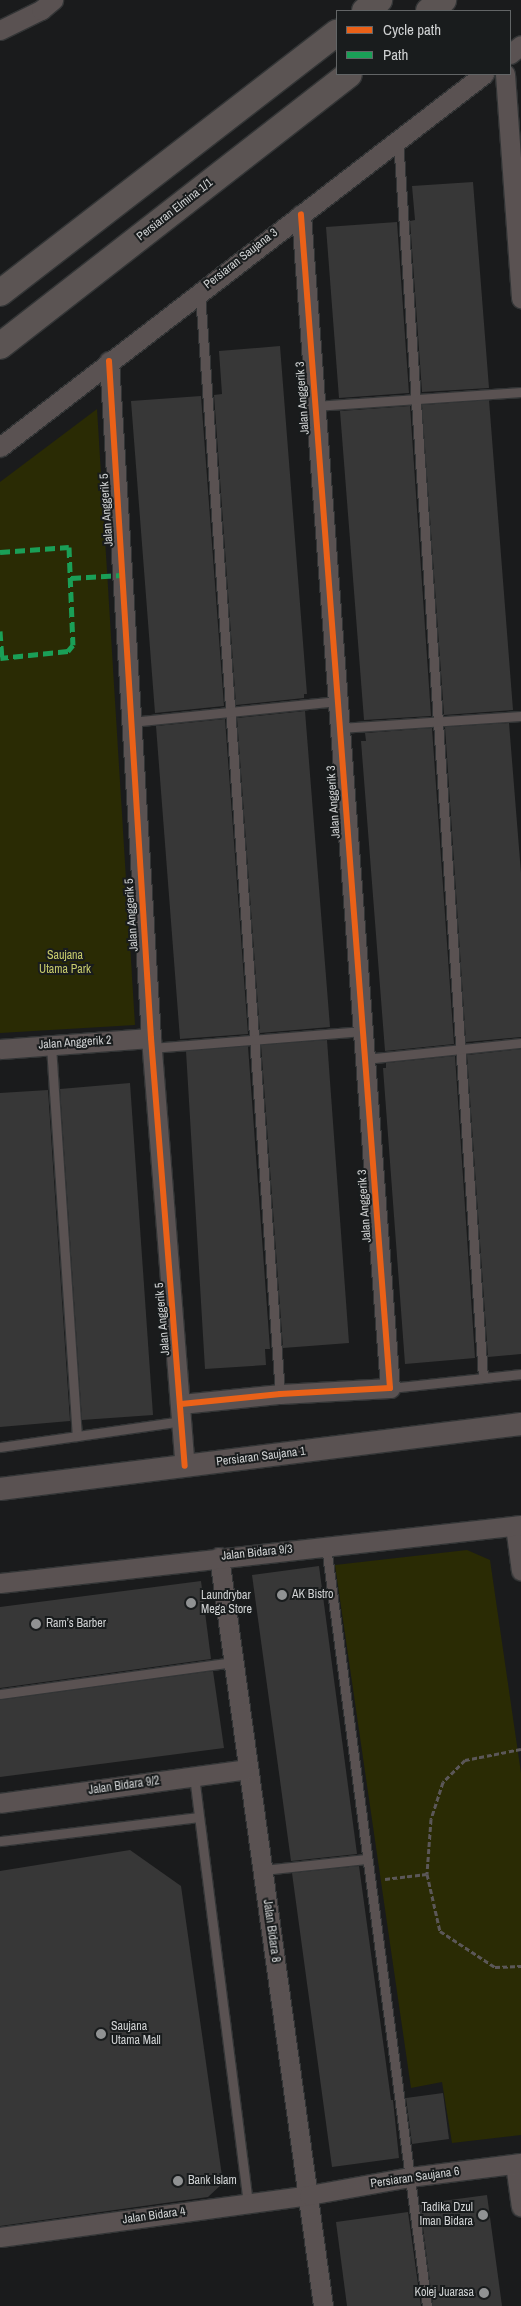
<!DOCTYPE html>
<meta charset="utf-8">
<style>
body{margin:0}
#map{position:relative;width:521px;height:2306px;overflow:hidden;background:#1a1b1c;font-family:"Archivo Narrow",sans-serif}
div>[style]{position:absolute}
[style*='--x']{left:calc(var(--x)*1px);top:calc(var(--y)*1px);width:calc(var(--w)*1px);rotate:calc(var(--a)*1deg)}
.green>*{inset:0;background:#2a2b04}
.building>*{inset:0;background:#373737}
.path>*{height:3px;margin-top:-1.5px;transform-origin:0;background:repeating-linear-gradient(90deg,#5b5758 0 5px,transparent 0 7.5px)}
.roads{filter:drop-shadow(1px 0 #333536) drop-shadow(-1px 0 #333536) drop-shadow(0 1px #333536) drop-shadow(0 -1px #333536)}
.service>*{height:9px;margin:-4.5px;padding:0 4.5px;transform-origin:4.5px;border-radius:4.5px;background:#5a5252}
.minor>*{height:19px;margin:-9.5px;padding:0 9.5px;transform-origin:9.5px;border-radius:9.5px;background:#5a5252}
.tertiary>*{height:22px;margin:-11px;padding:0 11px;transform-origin:11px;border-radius:11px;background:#5a5252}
.secondary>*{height:26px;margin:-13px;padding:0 13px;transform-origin:13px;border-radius:13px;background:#5b5453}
.quiet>*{height:5px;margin-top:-2.5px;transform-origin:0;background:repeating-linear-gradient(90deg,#1a9f57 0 10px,transparent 0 15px)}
.cycleway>*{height:6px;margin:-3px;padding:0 3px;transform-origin:3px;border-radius:3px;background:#ea6118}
.dots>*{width:14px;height:14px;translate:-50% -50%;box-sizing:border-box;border:2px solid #191c1d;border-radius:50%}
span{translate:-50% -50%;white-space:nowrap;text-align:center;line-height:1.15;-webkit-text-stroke:4px #191c1d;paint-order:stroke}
.street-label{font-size:12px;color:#d0d2d3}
.park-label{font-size:12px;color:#c7cb6c}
.poi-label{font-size:12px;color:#d0d2d3}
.left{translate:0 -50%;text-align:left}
.right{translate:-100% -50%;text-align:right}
.legend{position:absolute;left:336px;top:10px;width:175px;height:65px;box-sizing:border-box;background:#191c1d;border:1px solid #626566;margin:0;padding:6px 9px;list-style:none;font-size:15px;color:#d0d2d3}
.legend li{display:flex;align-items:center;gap:10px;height:25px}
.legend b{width:25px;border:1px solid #626566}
</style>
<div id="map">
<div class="green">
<i style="clip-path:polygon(97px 409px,135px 1025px,0 1033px,0 482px)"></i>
<i style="clip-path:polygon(467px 1550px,490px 1560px,521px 1773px,521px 2135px,452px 2143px,442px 2082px,411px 2088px,335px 1565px)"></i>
</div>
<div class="building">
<i style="clip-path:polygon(473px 182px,489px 388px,422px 392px,410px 221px,415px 220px,412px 186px)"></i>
<i style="clip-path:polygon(397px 222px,409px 393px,339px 398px,326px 227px)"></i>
<i style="clip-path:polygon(280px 346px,307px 694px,304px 694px,304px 698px,236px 705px,214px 395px,222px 394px,219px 351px)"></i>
<i style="clip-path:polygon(201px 396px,224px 706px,155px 713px,131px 401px)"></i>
<i style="clip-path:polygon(489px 400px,513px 710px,444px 715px,422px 405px)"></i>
<i style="clip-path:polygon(410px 406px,431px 716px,364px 720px,340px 411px)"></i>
<i style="clip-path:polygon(305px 711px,330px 1027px,260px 1033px,237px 718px)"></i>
<i style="clip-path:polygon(225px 719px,248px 1034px,180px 1039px,156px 726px)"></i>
<i style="clip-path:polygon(509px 723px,521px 873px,521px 1037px,466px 1042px,445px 727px)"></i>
<i style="clip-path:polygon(432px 728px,454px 1044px,385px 1051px,361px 741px,366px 741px,365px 733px)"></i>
<i style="clip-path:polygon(327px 1040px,349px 1343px,283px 1348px,261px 1045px)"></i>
<i style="clip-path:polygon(248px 1046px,270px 1349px,265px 1349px,266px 1365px,205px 1369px,186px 1051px)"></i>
<i style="clip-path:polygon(521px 1049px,521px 1354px,488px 1357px,467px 1055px)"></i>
<i style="clip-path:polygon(455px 1056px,475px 1358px,405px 1364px,383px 1068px,386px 1068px,386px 1063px)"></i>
<i style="clip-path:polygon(130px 1083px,153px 1415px,82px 1420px,60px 1089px)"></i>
<i style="clip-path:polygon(48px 1090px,70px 1421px,0 1427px,0 1093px)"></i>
<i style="clip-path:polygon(319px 1566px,357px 1854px,291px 1861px,252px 1575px)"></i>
<i style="clip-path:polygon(201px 1581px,211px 1659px,0 1688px,0 1607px)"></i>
<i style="clip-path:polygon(213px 1671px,224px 1748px,0 1777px,0 1700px)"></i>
<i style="clip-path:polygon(130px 1850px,181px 1886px,223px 2183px,208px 2197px,0 2226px,0 1871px)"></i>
<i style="clip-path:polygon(359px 1866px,391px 2100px,393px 2100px,399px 2158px,332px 2167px,292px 1873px)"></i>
<i style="clip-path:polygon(443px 2093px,449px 2139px,412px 2144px,406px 2098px)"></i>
<i style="clip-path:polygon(487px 2195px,502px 2306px,433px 2306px,420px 2204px)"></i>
<i style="clip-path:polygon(408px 2212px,421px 2306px,347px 2306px,336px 2222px)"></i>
</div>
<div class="path">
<i style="--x:521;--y:1749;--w:57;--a:168.9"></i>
<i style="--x:465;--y:1760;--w:31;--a:135"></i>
<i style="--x:443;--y:1782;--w:39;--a:108"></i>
<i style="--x:431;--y:1819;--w:55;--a:94.2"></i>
<i style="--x:427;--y:1874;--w:58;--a:77.2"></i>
<i style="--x:440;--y:1931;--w:66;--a:33.2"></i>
<i style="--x:495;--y:1967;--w:26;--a:-2"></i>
<i style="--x:385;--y:1879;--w:42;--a:-6.8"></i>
</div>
<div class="roads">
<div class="service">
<i style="--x:398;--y:140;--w:1241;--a:86.07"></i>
<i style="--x:200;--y:294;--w:1103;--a:85.84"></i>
<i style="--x:315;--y:406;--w:206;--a:-3.9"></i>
<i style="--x:131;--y:722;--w:208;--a:-5.8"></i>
<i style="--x:340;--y:728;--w:181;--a:-3.8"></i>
<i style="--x:51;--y:1046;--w:391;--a:86.2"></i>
<i style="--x:151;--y:1048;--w:213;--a:-4.6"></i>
<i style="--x:365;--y:1059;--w:157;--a:-5.9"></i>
<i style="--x:390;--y:1388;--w:132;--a:-6.1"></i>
<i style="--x:0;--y:1447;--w:185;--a:-8.1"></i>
<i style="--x:326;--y:1546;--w:767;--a:82.43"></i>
<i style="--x:0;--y:1694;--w:235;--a:-7.8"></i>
<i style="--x:194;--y:1776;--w:430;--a:82.8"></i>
<i style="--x:0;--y:1841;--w:200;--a:-6.9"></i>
<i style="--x:263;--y:1870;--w:104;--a:-6.1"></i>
</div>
<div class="minor">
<i style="--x:0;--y:30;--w:46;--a:-26"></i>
<i style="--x:41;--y:10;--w:16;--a:-40"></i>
<i style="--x:510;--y:54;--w:14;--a:-39"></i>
<i style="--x:505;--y:74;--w:225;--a:85.9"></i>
<i style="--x:109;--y:361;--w:678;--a:86.45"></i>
<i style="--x:151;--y:1038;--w:429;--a:85.5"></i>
<i style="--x:0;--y:447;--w:611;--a:-37.62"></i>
<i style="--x:0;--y:1049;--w:151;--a:-4.2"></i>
<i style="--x:181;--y:1404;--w:100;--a:-5.8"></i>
<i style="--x:280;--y:1394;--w:110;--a:-3.1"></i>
<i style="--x:390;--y:1388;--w:1177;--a:-94.34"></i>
<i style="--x:515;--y:1526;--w:45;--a:82.4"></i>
<i style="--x:219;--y:1557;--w:756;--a:82.09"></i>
<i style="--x:0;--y:1583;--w:524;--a:-6.35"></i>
<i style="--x:0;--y:1803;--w:250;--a:-7.8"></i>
<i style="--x:515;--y:2164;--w:43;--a:82.1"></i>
<i style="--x:0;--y:2237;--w:312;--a:-7.7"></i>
<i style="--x:309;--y:2195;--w:103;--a:-10.1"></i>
<i style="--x:410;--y:2177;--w:112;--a:-7.2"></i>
</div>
<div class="tertiary">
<i style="--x:0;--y:1489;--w:525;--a:-7.11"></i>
</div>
<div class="secondary">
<i style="--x:365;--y:11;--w:18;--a:-38"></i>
<i style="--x:429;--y:11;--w:18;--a:-38"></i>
<i style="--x:0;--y:293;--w:426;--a:-37.7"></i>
<i style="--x:0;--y:346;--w:442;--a:-37.9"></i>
</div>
</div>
<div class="quiet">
<i style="--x:0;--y:552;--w:69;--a:-4.1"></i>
<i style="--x:69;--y:547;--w:98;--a:87.7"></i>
<i style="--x:73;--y:645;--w:8;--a:130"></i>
<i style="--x:68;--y:651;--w:68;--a:174.1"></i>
<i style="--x:71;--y:578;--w:51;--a:-3.4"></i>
<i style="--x:0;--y:631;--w:27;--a:86"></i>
</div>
<div class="cycleway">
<i style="--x:109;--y:361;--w:678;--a:86.45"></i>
<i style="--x:151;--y:1038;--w:429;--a:85.5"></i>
<i style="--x:181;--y:1404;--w:100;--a:-5.8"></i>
<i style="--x:280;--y:1394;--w:110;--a:-3.1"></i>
<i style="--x:390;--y:1388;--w:1177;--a:-94.34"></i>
</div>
<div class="dots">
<i style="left:282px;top:1595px;background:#909293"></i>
<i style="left:191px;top:1603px;background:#909293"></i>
<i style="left:36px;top:1624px;background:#909293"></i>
<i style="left:101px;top:2034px;background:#909293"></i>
<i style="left:178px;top:2181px;background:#909293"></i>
<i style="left:483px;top:2215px;background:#909293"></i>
<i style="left:484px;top:2293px;background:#909293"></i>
</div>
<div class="street-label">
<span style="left:175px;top:210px;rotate:-38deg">Persiaran Elmina 1/1</span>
<span style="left:241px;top:259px;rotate:-38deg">Persiaran Saujana 3</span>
<span style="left:303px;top:398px;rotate:-94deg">Jalan Anggerik 3</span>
<span style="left:107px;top:510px;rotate:-94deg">Jalan Anggerik 5</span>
<span style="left:334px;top:802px;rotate:-94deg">Jalan Anggerik 3</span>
<span style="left:132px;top:915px;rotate:-94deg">Jalan Anggerik 5</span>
<span style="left:75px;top:1043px;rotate:-4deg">Jalan Anggerik 2</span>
<span style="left:365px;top:1206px;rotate:-94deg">Jalan Anggerik 3</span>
<span style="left:163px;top:1319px;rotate:-95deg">Jalan Anggerik 5</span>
<span style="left:261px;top:1457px;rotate:-7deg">Persiaran Saujana 1</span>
<span style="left:257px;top:1553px;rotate:-6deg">Jalan Bidara 9/3</span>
<span style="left:124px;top:1786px;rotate:-8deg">Jalan Bidara 9/2</span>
<span style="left:271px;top:1931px;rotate:82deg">Jalan Bidara 8</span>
<span style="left:415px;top:2178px;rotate:-8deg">Persiaran Saujana 6</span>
<span style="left:154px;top:2216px;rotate:-8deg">Jalan Bidara 4</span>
</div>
<div class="park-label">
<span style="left:65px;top:963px">Saujana<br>Utama Park</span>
</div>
<div class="poi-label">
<span class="left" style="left:292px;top:1595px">AK Bistro</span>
<span class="left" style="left:201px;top:1603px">Laundrybar<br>Mega Store</span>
<span class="left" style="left:46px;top:1624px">Ram’s Barber</span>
<span class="left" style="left:111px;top:2034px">Saujana<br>Utama Mall</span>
<span class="left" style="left:188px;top:2181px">Bank Islam</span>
<span class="right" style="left:473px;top:2215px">Tadika Dzul<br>Iman Bidara</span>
<span class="right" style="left:474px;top:2293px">Kolej Juarasa</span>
</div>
<ul class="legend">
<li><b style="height:6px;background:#ea6118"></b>Cycle path</li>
<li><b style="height:6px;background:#1a9f57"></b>Path</li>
</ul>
</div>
